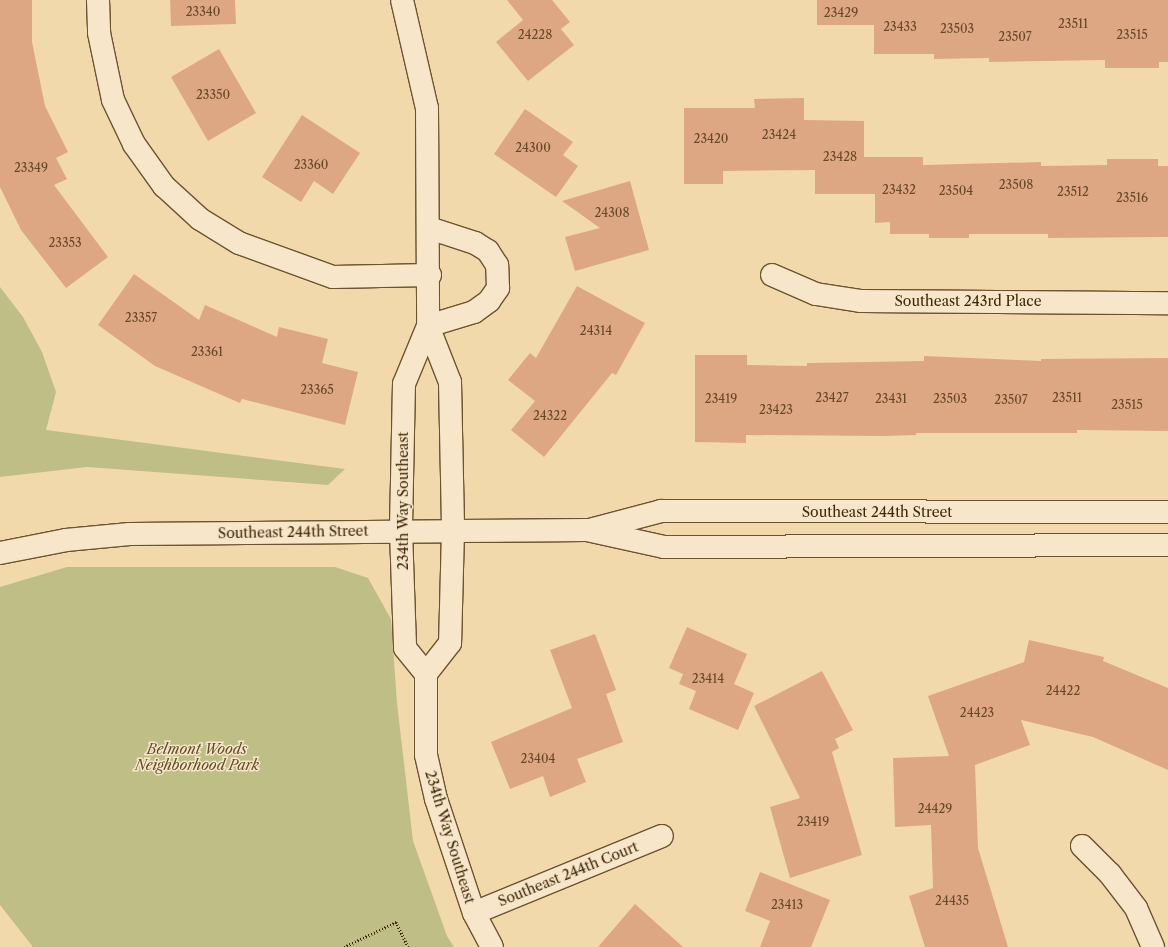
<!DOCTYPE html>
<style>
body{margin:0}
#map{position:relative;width:1168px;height:947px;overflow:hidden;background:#f2d9ac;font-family:"Libre Caslon Text",serif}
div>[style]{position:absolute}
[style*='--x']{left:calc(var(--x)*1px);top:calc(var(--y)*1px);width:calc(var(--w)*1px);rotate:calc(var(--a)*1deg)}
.green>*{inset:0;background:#bfbe86}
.building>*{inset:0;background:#dea784}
.path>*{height:2.5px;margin-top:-1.25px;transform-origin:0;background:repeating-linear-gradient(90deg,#402706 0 1px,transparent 0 3px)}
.roads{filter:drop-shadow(1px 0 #6c5430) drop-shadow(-1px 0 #6c5430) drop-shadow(0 1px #6c5430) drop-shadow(0 -1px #6c5430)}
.minor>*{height:22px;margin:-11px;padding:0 11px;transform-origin:11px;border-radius:11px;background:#f7e6c9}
span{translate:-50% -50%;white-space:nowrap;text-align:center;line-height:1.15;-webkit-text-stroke:3px #f7e6c9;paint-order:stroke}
.number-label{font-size:12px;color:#684726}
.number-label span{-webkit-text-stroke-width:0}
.street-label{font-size:14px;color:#402706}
.park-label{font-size:14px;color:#604d26;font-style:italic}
</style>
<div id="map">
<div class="green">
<i style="clip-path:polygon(0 287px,23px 317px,42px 352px,56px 392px,46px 430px,345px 469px,328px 485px,87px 467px,0 477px)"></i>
<i style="clip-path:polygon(67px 567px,335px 567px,368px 578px,391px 619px,397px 703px,413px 841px,447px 936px,454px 947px,33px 947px,0 905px,0 587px)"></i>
</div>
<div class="building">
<i style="clip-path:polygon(0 0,32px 0,32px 42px,45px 106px,68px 152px,56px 158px,67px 179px,54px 185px,108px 257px,66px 288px,21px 230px,0 187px)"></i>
<i style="clip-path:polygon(170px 0,235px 0,236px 24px,171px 26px)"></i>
<i style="clip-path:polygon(507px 0,552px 0,570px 22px,561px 29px,574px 45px,528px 81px,496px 42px,523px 20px)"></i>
<i style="clip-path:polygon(817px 0,1168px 0,1168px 62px,1159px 62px,1159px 68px,1105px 68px,1105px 60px,989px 62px,989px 58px,934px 59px,934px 54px,874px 54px,874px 25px,817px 25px)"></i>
<i style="clip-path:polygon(219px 49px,256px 113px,208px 141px,171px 77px)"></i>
<i style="clip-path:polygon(804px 98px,804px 120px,864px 121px,864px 157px,923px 157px,923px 165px,1041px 162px,1041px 166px,1107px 165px,1107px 159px,1158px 159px,1158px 166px,1168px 166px,1168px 237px,1048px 238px,1048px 234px,969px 234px,969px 238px,929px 238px,929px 234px,890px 234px,890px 222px,875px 223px,875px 194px,815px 194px,815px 170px,723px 171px,723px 184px,684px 184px,684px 108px,755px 108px,754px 99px)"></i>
<i style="clip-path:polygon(525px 109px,573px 142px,563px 155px,578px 166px,556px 197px,494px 154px)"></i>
<i style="clip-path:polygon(302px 115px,360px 153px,333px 194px,314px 181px,301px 202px,262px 177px)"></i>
<i style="clip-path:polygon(630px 181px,649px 250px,575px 271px,565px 237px,600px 228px,562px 201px)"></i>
<i style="clip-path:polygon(134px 274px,199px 320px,205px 305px,277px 337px,279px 327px,328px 339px,322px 363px,358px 372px,345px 425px,242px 399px,240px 403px,155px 366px,98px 325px)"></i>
<i style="clip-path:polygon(577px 286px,645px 323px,616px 375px,612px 373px,544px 457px,511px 430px,535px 401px,508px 380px,530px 353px,536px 358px)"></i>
<i style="clip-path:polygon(695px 355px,747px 355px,747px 365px,807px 366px,807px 363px,924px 361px,924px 356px,1041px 361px,1041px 359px,1168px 358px,1168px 431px,1077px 430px,1077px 433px,916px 433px,916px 435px,884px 436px,746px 435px,746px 443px,695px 442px)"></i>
<i style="clip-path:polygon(687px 627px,747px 654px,734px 684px,754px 693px,738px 730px,689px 709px,696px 691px,679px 684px,683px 674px,669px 668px)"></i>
<i style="clip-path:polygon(595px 634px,616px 690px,606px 694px,623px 742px,577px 759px,586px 782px,550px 797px,543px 776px,510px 789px,491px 742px,572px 708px,550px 650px)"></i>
<i style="clip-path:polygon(1029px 640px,1104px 657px,1103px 661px,1168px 688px,1168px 770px,1093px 737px,1021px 720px,1030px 745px,975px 765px,978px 848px,1008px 947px,925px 947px,909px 896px,933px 888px,931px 825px,895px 827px,893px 758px,949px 756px,928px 696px,1024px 662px)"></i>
<i style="clip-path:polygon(822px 671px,853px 730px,835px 739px,839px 748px,832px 752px,862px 855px,790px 878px,770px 807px,800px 798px,754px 706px)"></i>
<i style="clip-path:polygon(760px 872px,830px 900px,811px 947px,760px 947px,770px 921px,745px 911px)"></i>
<i style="clip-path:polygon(635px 904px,683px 947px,598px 947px)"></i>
</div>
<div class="path">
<i style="--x:344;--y:947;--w:58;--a:-25.7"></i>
<i style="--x:396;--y:922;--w:28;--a:64"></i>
</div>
<div class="roads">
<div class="minor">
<i style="--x:98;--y:0;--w:33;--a:88"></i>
<i style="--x:99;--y:33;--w:68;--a:78.2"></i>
<i style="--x:113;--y:100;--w:49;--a:64.5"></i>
<i style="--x:134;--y:144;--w:52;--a:54.5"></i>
<i style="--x:164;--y:186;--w:49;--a:42.5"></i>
<i style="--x:200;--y:219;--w:46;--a:31.6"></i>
<i style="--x:239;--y:243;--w:100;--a:19.9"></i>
<i style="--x:333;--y:277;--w:97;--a:-1.2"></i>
<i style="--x:402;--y:0;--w:111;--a:77"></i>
<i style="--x:427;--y:108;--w:218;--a:89.7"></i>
<i style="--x:428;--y:326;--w:63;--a:112.5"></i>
<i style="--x:404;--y:384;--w:147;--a:91.2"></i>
<i style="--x:401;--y:531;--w:117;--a:88"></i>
<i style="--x:405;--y:648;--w:33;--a:51"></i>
<i style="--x:772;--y:275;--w:48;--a:23.4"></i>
<i style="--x:816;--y:294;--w:46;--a:8.8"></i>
<i style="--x:861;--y:301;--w:307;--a:0.4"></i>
<i style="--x:428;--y:326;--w:60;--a:68.6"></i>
<i style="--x:450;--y:382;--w:149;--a:88.8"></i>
<i style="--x:453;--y:531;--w:112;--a:91.5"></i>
<i style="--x:450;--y:643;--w:39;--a:128"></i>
<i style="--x:426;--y:674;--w:81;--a:90"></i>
<i style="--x:426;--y:755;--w:45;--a:77.2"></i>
<i style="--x:436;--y:799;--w:120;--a:71.6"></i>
<i style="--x:474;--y:913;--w:38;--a:62"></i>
<i style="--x:428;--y:326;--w:48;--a:-16.9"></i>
<i style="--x:474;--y:312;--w:19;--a:-36"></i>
<i style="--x:489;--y:301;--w:16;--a:-55"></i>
<i style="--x:498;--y:288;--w:23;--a:-92"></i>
<i style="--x:497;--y:265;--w:17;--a:-123"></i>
<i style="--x:488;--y:251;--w:15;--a:-148"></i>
<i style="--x:475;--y:243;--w:48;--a:-161.9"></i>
<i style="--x:593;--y:529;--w:70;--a:-14.8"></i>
<i style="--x:661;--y:511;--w:507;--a:0.11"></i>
<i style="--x:0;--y:553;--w:67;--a:-11.1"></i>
<i style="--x:66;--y:540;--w:64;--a:-5.4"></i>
<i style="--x:130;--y:534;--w:323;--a:-0.5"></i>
<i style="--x:453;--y:531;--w:134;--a:-0.4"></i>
<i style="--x:587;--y:530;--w:79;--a:12.4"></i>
<i style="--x:664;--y:547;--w:504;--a:-0.23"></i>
<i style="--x:1082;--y:846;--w:40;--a:45"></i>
<i style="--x:1110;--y:874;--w:43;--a:52.6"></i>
<i style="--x:1136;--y:908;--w:43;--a:66.4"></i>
<i style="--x:474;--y:913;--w:203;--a:-22.3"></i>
</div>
</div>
<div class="number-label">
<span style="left:203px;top:12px">23340</span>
<span style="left:841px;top:13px">23429</span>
<span style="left:1073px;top:24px">23511</span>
<span style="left:900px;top:27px">23433</span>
<span style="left:957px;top:29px">23503</span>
<span style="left:535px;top:35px">24228</span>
<span style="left:1132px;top:35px">23515</span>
<span style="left:1015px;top:37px">23507</span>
<span style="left:213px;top:95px">23350</span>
<span style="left:779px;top:135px">23424</span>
<span style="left:711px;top:139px">23420</span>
<span style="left:533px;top:148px">24300</span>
<span style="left:840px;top:157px">23428</span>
<span style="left:311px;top:165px">23360</span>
<span style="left:31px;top:168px">23349</span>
<span style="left:1016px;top:185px">23508</span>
<span style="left:899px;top:190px">23432</span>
<span style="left:956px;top:191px">23504</span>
<span style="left:1073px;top:192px">23512</span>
<span style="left:1132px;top:198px">23516</span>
<span style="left:612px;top:213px">24308</span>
<span style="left:65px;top:243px">23353</span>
<span style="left:141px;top:318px">23357</span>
<span style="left:596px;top:331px">24314</span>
<span style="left:207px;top:352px">23361</span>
<span style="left:317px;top:390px">23365</span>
<span style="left:832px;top:398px">23427</span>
<span style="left:1067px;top:398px">23511</span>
<span style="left:721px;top:399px">23419</span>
<span style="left:891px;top:399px">23431</span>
<span style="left:950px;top:399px">23503</span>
<span style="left:1011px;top:400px">23507</span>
<span style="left:1127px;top:405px">23515</span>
<span style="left:776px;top:410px">23423</span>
<span style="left:550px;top:416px">24322</span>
<span style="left:708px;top:679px">23414</span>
<span style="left:1063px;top:691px">24422</span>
<span style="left:977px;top:713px">24423</span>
<span style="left:538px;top:759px">23404</span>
<span style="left:935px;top:809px">24429</span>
<span style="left:813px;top:822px">23419</span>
<span style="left:952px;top:901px">24435</span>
<span style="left:787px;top:905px">23413</span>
</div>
<div class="street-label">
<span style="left:968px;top:301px">Southeast 243rd Place</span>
<span style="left:403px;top:501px;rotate:-90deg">234th Way Southeast</span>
<span style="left:877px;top:512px">Southeast 244th Street</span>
<span style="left:293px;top:532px;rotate:-1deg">Southeast 244th Street</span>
<span style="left:450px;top:837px;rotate:73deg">234th Way Southeast</span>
<span style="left:568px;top:874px;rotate:-22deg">Southeast 244th Court</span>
</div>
<div class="park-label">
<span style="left:197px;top:757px">Belmont Woods<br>Neighborhood Park</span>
</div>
</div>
